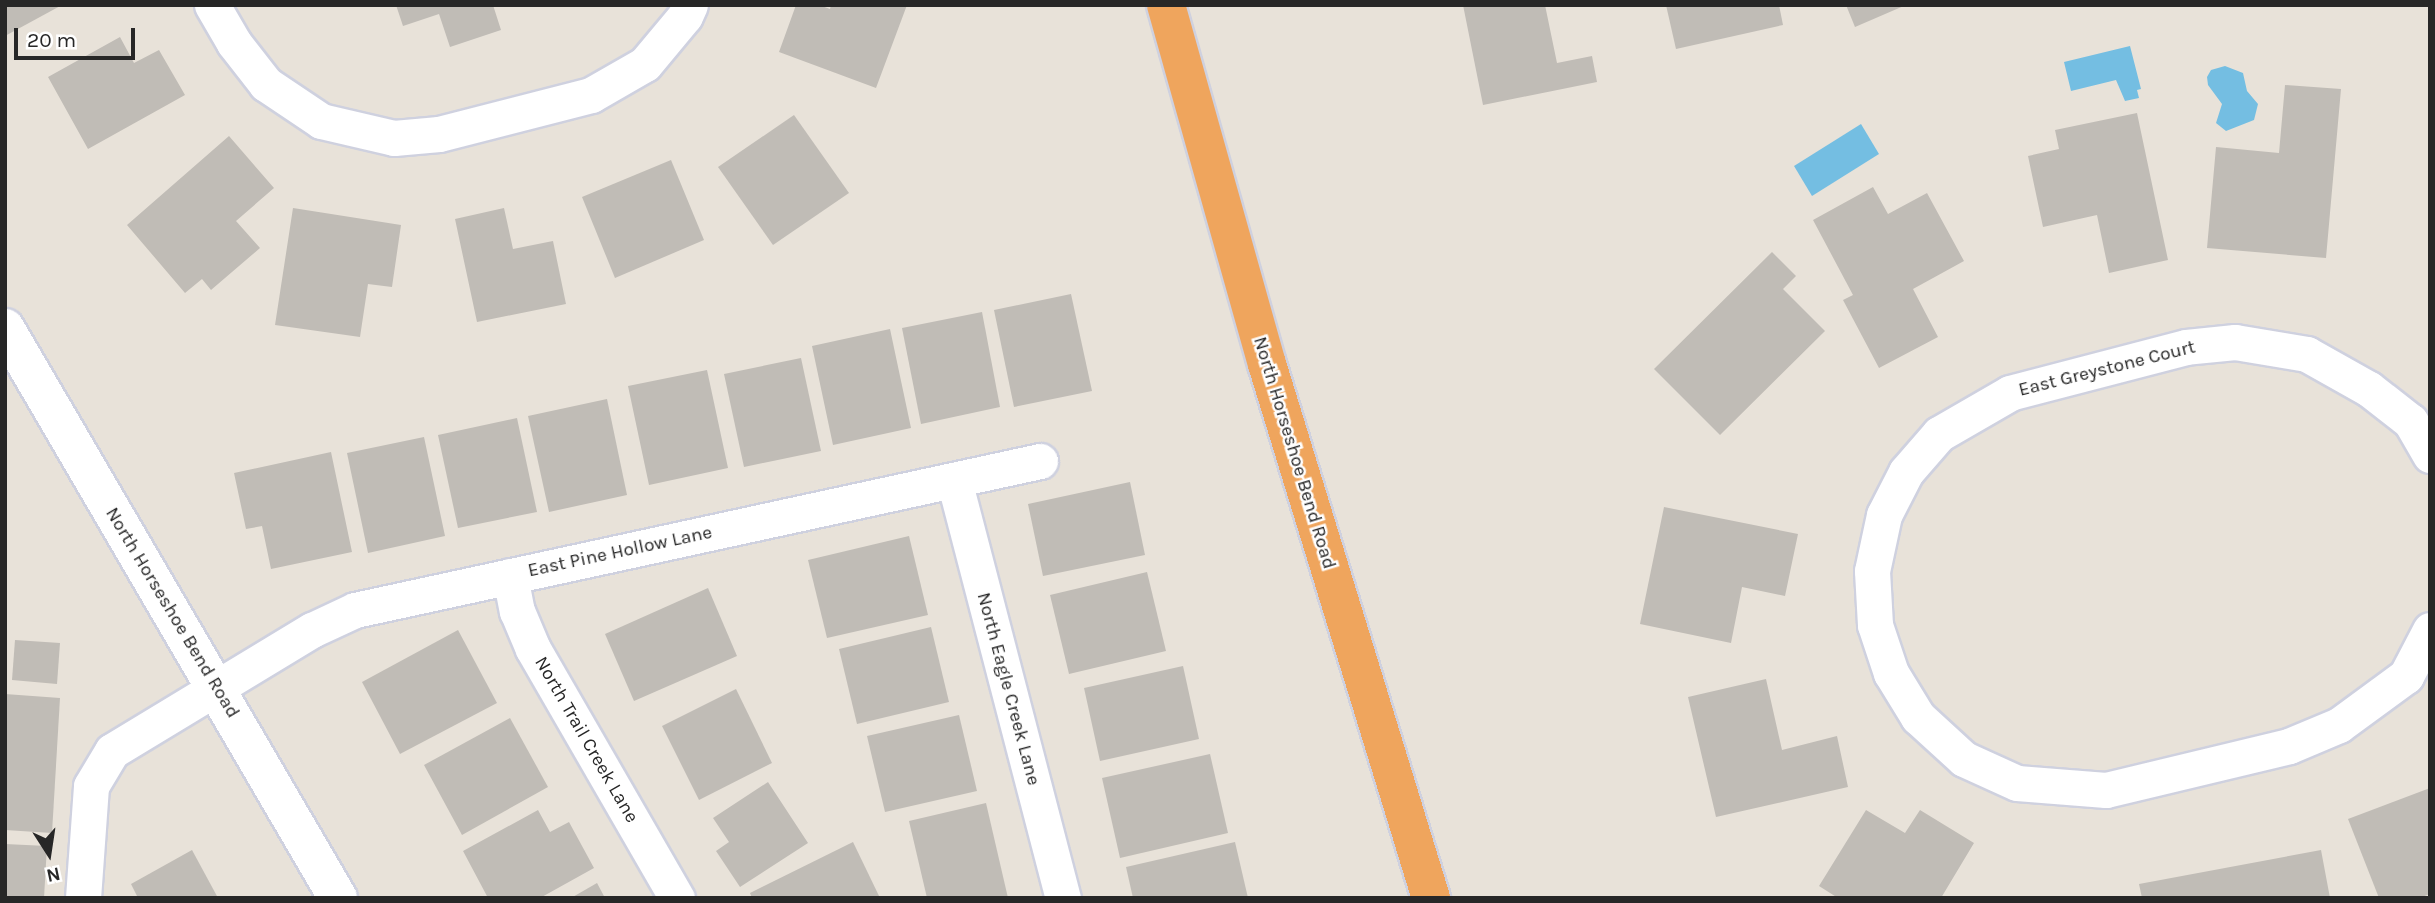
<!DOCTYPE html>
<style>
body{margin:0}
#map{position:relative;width:2435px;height:903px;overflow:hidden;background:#e8e2d9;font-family:Karla,sans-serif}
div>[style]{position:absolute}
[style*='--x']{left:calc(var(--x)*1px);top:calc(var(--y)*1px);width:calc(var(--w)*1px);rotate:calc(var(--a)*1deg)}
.water>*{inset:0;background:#74bee2}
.building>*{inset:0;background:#c0bcb6}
.roads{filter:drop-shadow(2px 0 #cfd1df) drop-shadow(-2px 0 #cfd1df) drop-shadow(0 2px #cfd1df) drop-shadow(0 -2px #cfd1df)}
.street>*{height:35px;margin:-17.5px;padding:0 17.5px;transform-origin:17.5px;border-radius:17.5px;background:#fff}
.secondary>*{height:38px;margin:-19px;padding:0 19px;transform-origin:19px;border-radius:19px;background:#fff}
.highway>*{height:38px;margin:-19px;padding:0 19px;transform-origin:19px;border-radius:19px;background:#efa55d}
span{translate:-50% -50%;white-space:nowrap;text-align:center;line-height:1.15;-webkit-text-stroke:5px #fff;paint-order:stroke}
.street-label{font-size:19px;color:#272727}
.frame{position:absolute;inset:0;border:7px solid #272727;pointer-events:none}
.north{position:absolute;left:14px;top:819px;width:70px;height:70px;-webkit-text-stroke:5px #fff;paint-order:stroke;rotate:168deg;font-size:19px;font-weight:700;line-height:28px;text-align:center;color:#272727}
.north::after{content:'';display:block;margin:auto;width:24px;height:32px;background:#272727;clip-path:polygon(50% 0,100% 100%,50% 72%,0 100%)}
.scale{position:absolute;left:14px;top:28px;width:121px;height:32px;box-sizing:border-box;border:4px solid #272727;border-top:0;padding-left:9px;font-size:21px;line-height:24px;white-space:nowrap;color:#272727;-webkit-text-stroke:5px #fff;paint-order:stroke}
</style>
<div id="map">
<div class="water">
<i style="clip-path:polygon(2130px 46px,2141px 89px,2137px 90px,2139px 98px,2125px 101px,2116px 80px,2071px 91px,2064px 62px)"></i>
<i style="clip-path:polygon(2225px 66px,2243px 73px,2247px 91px,2258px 104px,2254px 120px,2226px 131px,2216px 123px,2222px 104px,2208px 85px,2207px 77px,2211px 70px)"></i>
<i style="clip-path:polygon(1861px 124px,1879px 154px,1812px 196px,1794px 166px)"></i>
</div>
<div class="building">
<i style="clip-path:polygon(5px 5px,62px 5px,5px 36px)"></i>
<i style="clip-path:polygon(396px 5px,493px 5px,501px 30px,450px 47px,439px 14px,403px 26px)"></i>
<i style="clip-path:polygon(796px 5px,819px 5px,830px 9px,831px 5px,907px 5px,876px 88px,779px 52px)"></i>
<i style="clip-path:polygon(1463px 5px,1545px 5px,1557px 63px,1592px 56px,1597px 82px,1483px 105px)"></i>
<i style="clip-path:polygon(1666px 5px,1779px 5px,1783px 25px,1676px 49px)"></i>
<i style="clip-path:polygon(1846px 5px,1906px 5px,1855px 27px)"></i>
<i style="clip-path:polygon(120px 37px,134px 63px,159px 50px,185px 95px,88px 149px,48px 77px)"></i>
<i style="clip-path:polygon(2285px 85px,2341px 89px,2326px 258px,2207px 248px,2216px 147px,2279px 153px)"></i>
<i style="clip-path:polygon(2137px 113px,2168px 260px,2109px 273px,2097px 215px,2043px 227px,2028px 156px,2059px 149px,2055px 130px)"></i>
<i style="clip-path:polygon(794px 115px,849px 193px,773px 245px,718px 167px)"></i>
<i style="clip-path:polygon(229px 136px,274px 188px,236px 221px,260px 248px,211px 290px,202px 279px,185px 293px,127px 225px)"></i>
<i style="clip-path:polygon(671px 160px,704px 240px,615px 278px,582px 197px)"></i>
<i style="clip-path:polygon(1873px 187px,1888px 214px,1927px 193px,1964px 261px,1913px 289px,1938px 337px,1879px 368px,1843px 300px,1853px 295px,1813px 220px)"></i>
<i style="clip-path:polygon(293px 208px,401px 225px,392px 287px,368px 284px,360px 337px,275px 325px)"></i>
<i style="clip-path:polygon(504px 208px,513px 249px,553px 241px,566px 304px,477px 322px,455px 219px)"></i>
<i style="clip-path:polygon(1772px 252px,1796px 276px,1783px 289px,1825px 331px,1720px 435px,1654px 369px)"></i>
<i style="clip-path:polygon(1071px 294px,1092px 391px,1014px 407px,994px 310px)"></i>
<i style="clip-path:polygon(982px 312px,1000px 407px,921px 424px,902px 328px)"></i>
<i style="clip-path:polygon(890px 329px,911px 428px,833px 445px,812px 346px)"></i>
<i style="clip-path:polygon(801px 358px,821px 451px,744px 467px,724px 374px)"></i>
<i style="clip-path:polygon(707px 370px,728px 468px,649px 485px,628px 386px)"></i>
<i style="clip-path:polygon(607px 399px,627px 495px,549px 512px,528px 416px)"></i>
<i style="clip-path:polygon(517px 418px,537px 512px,458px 528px,438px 435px)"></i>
<i style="clip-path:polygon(424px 437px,445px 536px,368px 553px,347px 453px)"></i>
<i style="clip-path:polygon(331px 452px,352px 552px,271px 569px,262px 526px,246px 529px,234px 473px)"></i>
<i style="clip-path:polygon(1130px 482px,1145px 555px,1043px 576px,1028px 504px)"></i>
<i style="clip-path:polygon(1664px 507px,1798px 534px,1785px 596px,1742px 587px,1731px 643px,1640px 624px)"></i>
<i style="clip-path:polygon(909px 536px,928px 615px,827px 638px,808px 560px)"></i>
<i style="clip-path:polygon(1147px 572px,1166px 651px,1069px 674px,1050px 595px)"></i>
<i style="clip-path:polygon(708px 588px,737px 656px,634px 701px,605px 634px)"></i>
<i style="clip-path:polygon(931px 627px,949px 702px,857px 724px,839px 649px)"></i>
<i style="clip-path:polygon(458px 630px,497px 703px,400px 754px,362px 682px)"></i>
<i style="clip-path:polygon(15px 640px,60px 643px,57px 684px,12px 680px)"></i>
<i style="clip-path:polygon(1183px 666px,1199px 739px,1100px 761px,1084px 688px)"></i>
<i style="clip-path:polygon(1766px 679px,1782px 750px,1837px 736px,1848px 787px,1716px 817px,1688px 697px)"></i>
<i style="clip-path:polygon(736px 689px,772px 763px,699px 800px,662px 726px)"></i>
<i style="clip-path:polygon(5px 694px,60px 698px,52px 833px,5px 830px)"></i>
<i style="clip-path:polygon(959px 715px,977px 791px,885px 812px,867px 736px)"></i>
<i style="clip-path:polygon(510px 718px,548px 787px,462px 835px,424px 765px)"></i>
<i style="clip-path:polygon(1210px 754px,1228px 833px,1120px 858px,1102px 778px)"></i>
<i style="clip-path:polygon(768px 782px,808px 843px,740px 887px,716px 851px,729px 842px,713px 818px)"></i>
<i style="clip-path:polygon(2430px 788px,2430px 894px,2419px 898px,2379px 898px,2348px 819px)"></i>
<i style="clip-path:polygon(986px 803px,1008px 898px,927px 898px,909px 821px)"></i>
<i style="clip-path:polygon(538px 810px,550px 832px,569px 822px,594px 868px,540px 898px,488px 898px,463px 851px)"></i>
<i style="clip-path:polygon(1866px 810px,1905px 833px,1920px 810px,1974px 843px,1941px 898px,1838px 898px,1819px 886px)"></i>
<i style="clip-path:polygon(853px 842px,880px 898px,752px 898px,750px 893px)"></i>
<i style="clip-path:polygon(1235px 842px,1248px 898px,1133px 898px,1126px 867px)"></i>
<i style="clip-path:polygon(5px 844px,47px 846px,44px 898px,5px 898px)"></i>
<i style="clip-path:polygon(192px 850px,218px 898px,138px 898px,131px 884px)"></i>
<i style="clip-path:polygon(2321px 850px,2330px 898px,2142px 898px,2139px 884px)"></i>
<i style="clip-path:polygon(597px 883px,605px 898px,571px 898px)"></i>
</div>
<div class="roads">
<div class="street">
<i style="--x:212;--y:5;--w:44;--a:59.9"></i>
<i style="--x:234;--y:43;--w:52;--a:52"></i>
<i style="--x:266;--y:84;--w:66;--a:33.9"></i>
<i style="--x:321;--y:121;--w:75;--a:13.1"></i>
<i style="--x:394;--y:138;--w:45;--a:-5.1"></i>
<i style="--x:439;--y:134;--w:157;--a:-14.4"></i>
<i style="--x:591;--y:95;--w:62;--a:-29.9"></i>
<i style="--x:645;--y:64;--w:62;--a:-50.2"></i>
<i style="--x:685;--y:16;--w:12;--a:-66"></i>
<i style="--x:2430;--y:455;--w:39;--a:-120"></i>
<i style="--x:2410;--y:421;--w:52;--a:-142"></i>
<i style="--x:2369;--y:389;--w:71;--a:-150.6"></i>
<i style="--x:2307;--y:354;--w:73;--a:-170.5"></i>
<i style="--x:2235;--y:342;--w:49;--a:174.2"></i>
<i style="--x:2186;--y:347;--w:182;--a:165.4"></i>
<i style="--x:2010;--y:393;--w:82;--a:150"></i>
<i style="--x:1939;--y:434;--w:50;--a:131"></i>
<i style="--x:1906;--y:472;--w:48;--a:117.1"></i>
<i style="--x:1884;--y:515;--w:57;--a:102.1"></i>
<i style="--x:1872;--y:571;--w:54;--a:86.8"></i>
<i style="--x:1875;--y:625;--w:51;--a:71.6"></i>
<i style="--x:1891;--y:673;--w:52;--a:58.5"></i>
<i style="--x:1918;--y:717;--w:62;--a:42.4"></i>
<i style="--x:1964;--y:759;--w:58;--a:24.4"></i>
<i style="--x:2017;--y:783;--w:89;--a:4.5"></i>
<i style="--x:2106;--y:790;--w:188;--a:-13.5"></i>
<i style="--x:2289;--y:746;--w:54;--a:-22.8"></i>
<i style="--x:2339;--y:725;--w:83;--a:-36.2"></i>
<i style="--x:2406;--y:676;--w:52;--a:-62.4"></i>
<i style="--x:954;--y:480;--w:432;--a:75.4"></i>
<i style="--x:510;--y:576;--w:36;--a:79"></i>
<i style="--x:517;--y:611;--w:41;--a:67.2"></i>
<i style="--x:533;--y:649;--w:288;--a:60"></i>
<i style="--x:83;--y:898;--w:112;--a:-85.9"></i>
<i style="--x:91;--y:786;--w:41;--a:-59"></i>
<i style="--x:112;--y:751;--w:234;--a:-31.2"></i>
<i style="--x:312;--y:630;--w:47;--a:-24.9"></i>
<i style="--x:355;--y:610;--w:701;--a:-12.27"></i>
</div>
<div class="secondary">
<i style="--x:5;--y:328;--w:660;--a:59.71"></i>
</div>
<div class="highway">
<i style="--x:1166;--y:5;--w:373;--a:74.3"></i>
<i style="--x:1267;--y:364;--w:559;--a:72.93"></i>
</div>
</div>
<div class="street-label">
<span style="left:2107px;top:369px;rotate:-14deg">East Greystone Court</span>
<span style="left:1294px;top:453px;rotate:73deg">North Horseshoe Bend Road</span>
<span style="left:620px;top:552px;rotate:-12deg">East Pine Hollow Lane</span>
<span style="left:172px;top:613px;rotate:59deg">North Horseshoe Bend Road</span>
<span style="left:1008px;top:689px;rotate:75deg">North Eagle Creek Lane</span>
<span style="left:586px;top:740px;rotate:60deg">North Trail Creek Lane</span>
</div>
<div class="frame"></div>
<div class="north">N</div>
<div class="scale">20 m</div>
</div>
